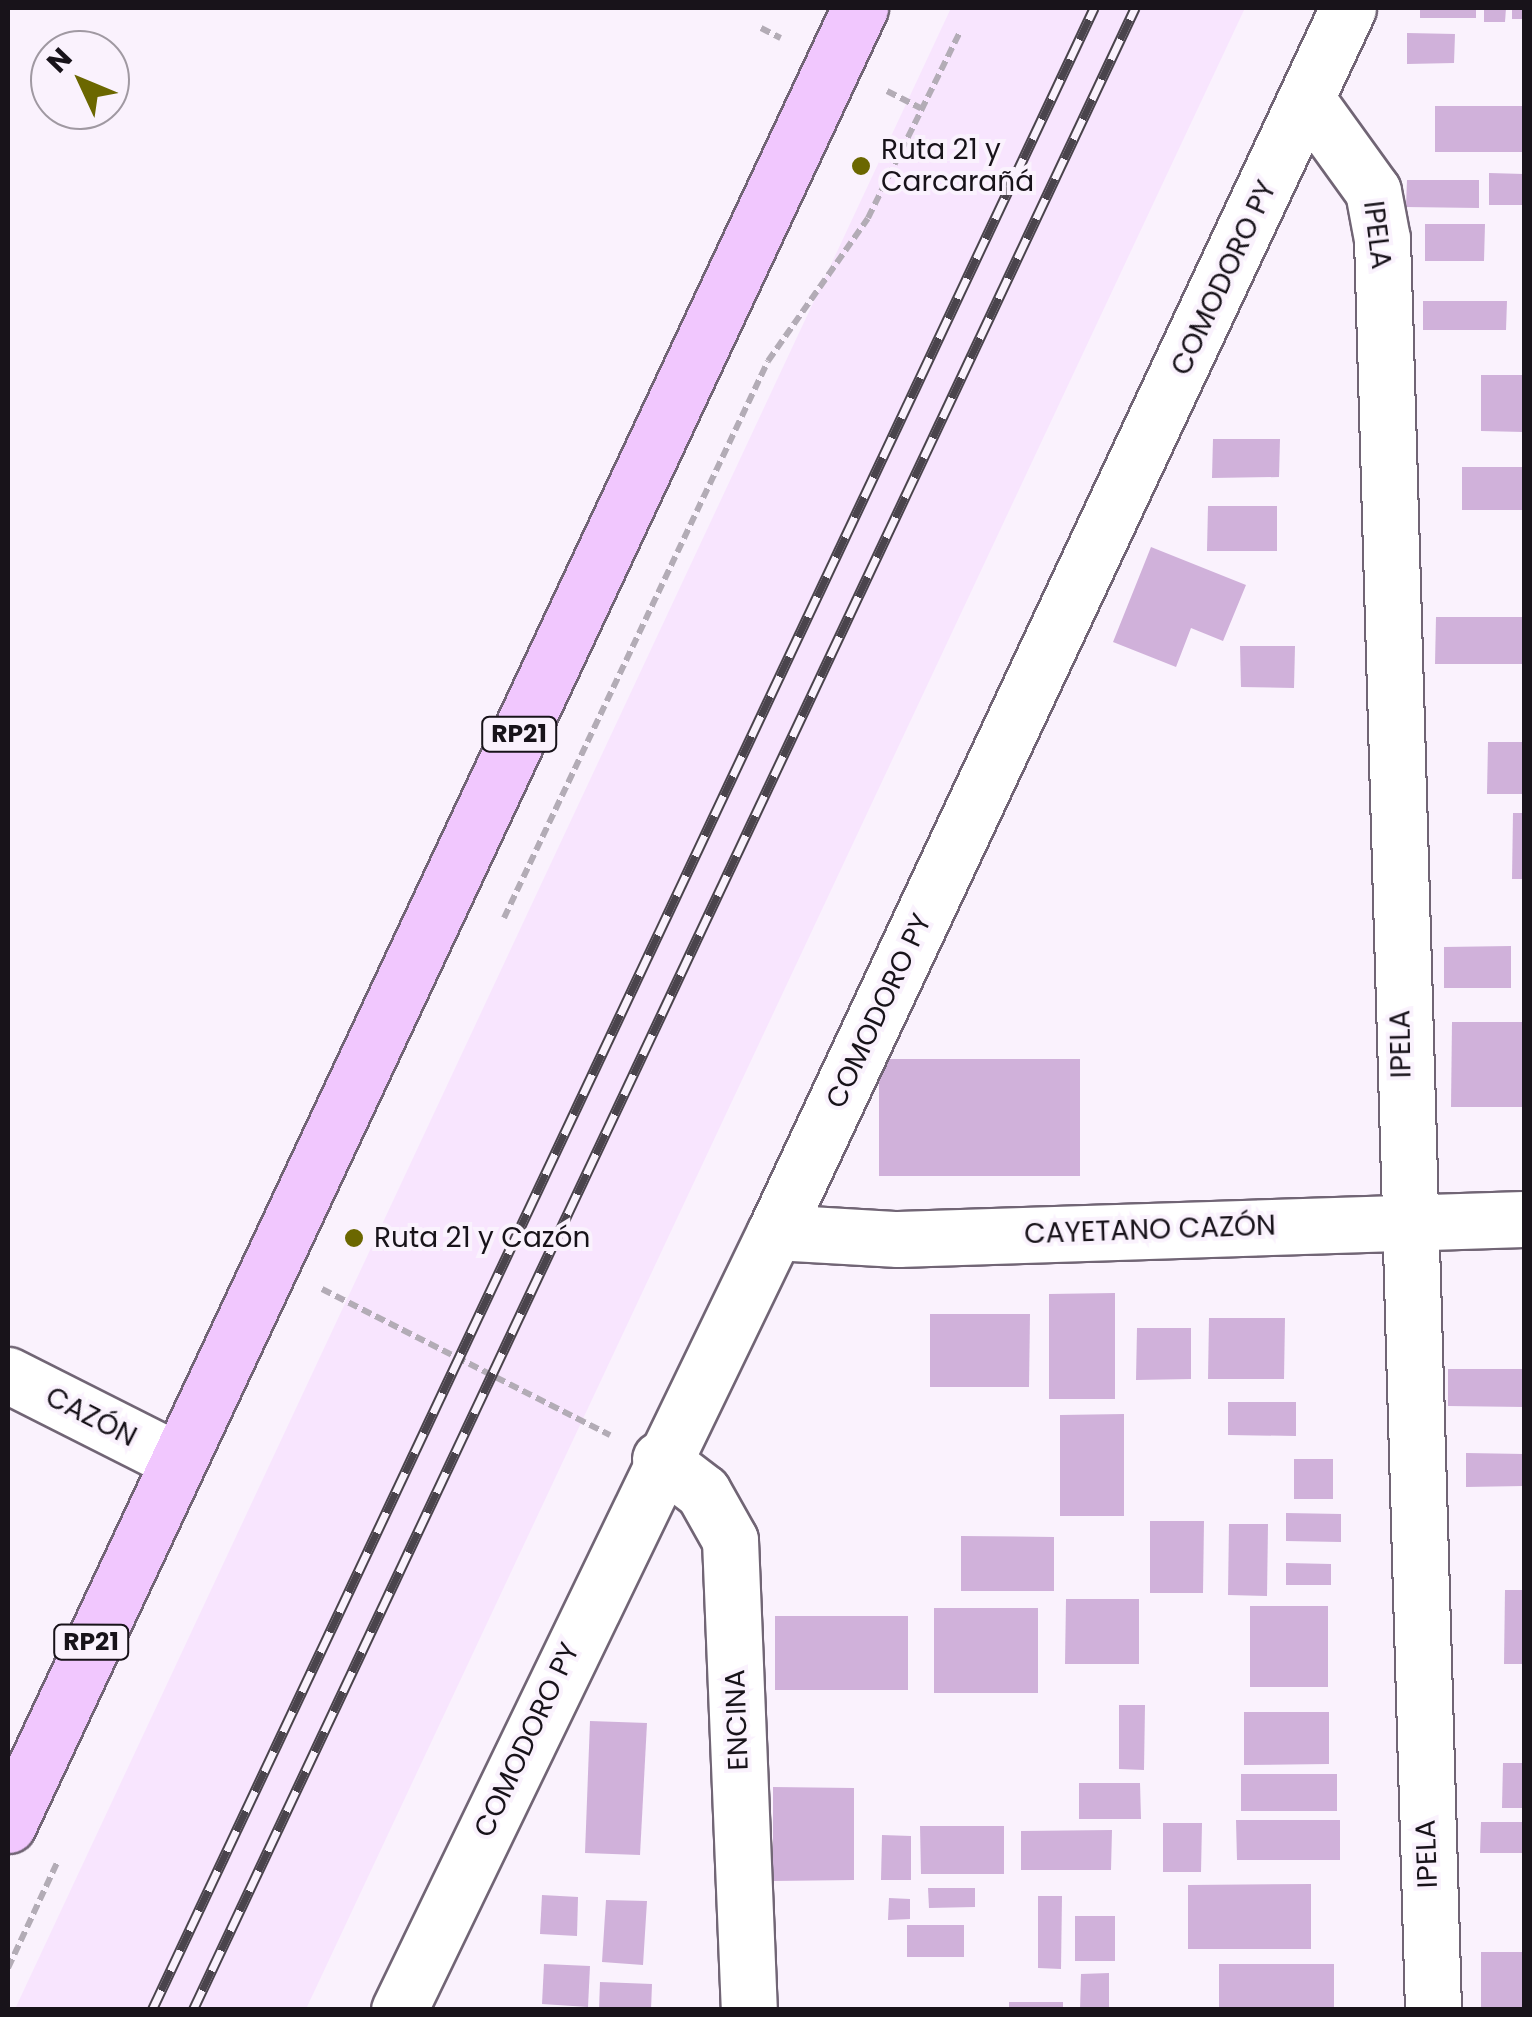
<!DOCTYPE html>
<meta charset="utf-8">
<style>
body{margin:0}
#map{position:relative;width:1532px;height:2017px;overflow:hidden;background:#faf2fd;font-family:Poppins,sans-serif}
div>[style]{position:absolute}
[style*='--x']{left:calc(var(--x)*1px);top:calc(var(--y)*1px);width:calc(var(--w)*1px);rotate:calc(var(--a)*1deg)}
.built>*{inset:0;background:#f8e5fe}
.building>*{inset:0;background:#d0b1da}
.path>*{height:6px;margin-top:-3px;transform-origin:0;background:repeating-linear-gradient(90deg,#b3acb6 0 10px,transparent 0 15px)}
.roads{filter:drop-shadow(2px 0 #716575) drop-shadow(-2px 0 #716575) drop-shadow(0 2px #716575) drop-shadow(0 -2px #716575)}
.minor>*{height:55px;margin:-27.5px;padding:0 27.5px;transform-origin:27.5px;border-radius:27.5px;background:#fff}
.tertiary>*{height:55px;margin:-27.5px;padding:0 27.5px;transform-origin:27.5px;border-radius:27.5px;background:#fff}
.primary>*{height:55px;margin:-27.5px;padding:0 27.5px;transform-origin:27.5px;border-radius:27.5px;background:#f1c7fe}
.rail>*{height:11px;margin-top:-5.5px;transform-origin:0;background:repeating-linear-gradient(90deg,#faf2fd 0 22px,#4a444c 0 44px);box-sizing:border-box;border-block:2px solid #4a444c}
.dots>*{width:28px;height:28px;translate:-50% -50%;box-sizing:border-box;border:5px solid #faf2fd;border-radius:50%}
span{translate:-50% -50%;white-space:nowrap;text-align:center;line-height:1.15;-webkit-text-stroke:8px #faf2fd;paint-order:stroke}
.shield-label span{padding:2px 8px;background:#faf2fd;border:2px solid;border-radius:8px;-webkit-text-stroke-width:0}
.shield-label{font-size:25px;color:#18131a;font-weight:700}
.poi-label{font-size:28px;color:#18131a}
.left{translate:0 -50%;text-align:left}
.street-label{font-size:28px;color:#18131a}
.frame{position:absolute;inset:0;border:10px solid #18131a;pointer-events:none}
.north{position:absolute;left:30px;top:30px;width:100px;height:100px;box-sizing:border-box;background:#faf2fd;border:2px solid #a099a2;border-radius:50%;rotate:314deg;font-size:28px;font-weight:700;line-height:40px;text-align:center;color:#18131a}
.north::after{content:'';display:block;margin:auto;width:35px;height:45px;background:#6b6700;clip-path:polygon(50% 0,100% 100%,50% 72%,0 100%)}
</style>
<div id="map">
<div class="built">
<i style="clip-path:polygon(951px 8px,1245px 8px,306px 2009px,15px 2009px)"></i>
</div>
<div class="building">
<i style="clip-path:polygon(1420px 8px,1476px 8px,1476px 18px,1420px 18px)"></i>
<i style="clip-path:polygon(1484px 8px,1506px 8px,1505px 22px,1484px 22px)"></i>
<i style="clip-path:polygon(1512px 8px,1524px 8px,1524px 19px,1512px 19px)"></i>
<i style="clip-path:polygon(1407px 33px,1455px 34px,1454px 63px,1407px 64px)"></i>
<i style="clip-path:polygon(1435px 106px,1524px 106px,1524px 152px,1435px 152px)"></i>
<i style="clip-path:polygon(1489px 173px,1524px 174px,1524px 205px,1489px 205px)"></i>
<i style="clip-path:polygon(1407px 180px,1479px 180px,1479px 208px,1406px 207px)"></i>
<i style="clip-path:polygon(1425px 224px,1485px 224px,1484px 261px,1425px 261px)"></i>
<i style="clip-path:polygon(1423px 301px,1507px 301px,1506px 330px,1423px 330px)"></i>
<i style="clip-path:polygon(1481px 375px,1524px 375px,1524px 432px,1481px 431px)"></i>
<i style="clip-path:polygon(1213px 439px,1280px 439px,1279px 477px,1212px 478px)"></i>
<i style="clip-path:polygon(1462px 467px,1524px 467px,1524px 510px,1462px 510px)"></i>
<i style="clip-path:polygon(1208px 506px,1277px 506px,1277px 551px,1207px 551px)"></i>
<i style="clip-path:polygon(1151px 547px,1246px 585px,1223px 641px,1191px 628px,1176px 667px,1113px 642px)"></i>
<i style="clip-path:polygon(1436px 617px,1524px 617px,1524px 664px,1435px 664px)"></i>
<i style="clip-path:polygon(1240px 646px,1295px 646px,1294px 688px,1241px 687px)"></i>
<i style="clip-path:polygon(1488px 742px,1524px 742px,1524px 794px,1487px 794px)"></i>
<i style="clip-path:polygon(1513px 813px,1524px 813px,1524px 879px,1512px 879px)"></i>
<i style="clip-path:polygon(1511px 946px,1511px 988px,1444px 988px,1444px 947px)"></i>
<i style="clip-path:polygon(1452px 1022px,1524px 1022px,1524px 1107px,1451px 1107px)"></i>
<i style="clip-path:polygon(879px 1059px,1080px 1059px,1080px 1176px,879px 1176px)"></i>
<i style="clip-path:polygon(1115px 1293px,1115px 1399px,1049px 1399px,1049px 1294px)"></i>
<i style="clip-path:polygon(930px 1314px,1030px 1314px,1029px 1387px,930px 1387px)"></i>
<i style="clip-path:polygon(1209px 1318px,1285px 1318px,1284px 1379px,1208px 1379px)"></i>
<i style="clip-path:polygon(1137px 1328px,1191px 1328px,1191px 1379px,1136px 1380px)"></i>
<i style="clip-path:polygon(1448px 1369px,1524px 1369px,1524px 1407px,1448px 1406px)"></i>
<i style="clip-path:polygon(1228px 1402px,1296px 1402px,1296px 1436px,1228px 1435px)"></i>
<i style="clip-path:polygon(1124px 1414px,1124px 1516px,1060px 1516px,1060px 1415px)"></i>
<i style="clip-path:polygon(1466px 1453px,1524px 1454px,1524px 1486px,1466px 1487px)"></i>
<i style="clip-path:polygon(1294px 1459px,1333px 1459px,1333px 1499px,1294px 1499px)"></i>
<i style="clip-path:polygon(1286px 1513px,1341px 1514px,1341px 1542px,1286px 1541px)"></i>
<i style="clip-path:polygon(1150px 1521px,1204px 1521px,1203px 1593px,1150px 1593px)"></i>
<i style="clip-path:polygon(1229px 1524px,1268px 1524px,1267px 1596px,1228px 1595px)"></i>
<i style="clip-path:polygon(961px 1536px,1054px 1537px,1054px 1591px,961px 1591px)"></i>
<i style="clip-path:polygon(1286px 1563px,1331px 1564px,1331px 1585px,1286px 1585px)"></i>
<i style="clip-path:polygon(1505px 1590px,1524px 1590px,1524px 1664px,1504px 1664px)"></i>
<i style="clip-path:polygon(1066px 1599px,1139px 1599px,1139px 1664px,1065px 1664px)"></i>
<i style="clip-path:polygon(1250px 1606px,1328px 1606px,1328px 1687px,1250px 1687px)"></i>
<i style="clip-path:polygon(934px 1608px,1038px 1608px,1038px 1693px,934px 1693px)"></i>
<i style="clip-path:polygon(775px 1616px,908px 1616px,908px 1690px,775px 1690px)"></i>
<i style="clip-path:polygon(1119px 1705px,1145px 1705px,1144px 1770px,1119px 1769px)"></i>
<i style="clip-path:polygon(1244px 1712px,1329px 1712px,1329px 1764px,1244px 1765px)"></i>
<i style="clip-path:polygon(590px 1721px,647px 1723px,640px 1855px,585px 1853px)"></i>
<i style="clip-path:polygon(1503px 1763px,1524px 1763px,1524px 1808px,1502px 1808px)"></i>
<i style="clip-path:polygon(1241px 1774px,1337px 1774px,1337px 1811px,1241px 1811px)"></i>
<i style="clip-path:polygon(1079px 1783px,1140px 1783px,1141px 1819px,1079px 1819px)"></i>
<i style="clip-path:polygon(773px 1787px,854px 1788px,854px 1880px,773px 1881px)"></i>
<i style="clip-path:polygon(1236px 1820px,1340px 1820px,1340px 1860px,1237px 1860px)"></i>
<i style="clip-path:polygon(1481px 1822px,1524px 1822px,1524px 1853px,1480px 1853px)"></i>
<i style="clip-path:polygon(1163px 1823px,1202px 1823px,1201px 1872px,1163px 1872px)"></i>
<i style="clip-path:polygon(920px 1826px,1004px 1826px,1004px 1874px,921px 1874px)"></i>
<i style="clip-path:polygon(1112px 1830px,1111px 1870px,1021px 1870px,1021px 1831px)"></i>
<i style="clip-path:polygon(882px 1835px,911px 1836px,911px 1880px,881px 1880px)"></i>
<i style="clip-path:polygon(1311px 1884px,1311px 1949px,1188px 1949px,1188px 1885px)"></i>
<i style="clip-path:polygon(928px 1888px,975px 1888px,975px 1907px,929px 1908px)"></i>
<i style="clip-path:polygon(542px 1895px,578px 1897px,577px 1936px,540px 1934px)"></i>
<i style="clip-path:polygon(1038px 1896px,1062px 1896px,1061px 1969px,1038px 1968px)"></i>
<i style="clip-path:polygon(889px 1898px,910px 1899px,910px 1919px,888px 1920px)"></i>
<i style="clip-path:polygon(606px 1900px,647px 1901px,643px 1965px,602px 1962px)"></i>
<i style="clip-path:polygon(1075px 1916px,1115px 1916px,1115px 1961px,1075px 1961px)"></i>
<i style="clip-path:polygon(907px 1925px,964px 1925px,964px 1957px,907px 1957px)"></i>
<i style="clip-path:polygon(1481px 1952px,1524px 1952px,1524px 2010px,1481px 2010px)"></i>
<i style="clip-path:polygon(544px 1964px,590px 1966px,588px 2007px,542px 2004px)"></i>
<i style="clip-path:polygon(1219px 1964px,1334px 1964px,1334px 2010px,1219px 2010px)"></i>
<i style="clip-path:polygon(1109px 1973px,1109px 2010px,1080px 2010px,1081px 1974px)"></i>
<i style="clip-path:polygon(600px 1982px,652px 1984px,651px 2010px,599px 2010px)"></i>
<i style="clip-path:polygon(1009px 2002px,1063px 2002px,1063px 2010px,1009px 2010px)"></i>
</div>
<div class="path">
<i style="--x:761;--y:28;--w:22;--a:27"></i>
<i style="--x:887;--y:91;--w:38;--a:27"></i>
<i style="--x:504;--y:918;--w:616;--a:-64.64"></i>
<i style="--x:768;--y:361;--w:174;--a:-55"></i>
<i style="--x:868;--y:218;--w:208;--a:-63.7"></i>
<i style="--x:322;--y:1289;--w:323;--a:26.9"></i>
<i style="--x:8;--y:1968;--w:118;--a:-65"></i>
</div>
<div class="roads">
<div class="minor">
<i style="--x:1308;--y:101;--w:111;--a:54.2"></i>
<i style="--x:1373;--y:191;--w:49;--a:79.4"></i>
<i style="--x:1382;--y:239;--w:1772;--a:88.35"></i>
<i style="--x:775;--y:1232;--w:123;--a:3.3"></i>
<i style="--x:898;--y:1239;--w:626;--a:-1.83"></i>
<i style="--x:8;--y:1375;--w:186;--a:26.8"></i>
<i style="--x:660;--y:1459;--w:54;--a:37.5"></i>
<i style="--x:703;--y:1492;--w:55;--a:60.6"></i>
<i style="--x:730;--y:1540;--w:470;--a:87.7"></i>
</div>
<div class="tertiary">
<i style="--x:399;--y:2010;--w:864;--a:-64.21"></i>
<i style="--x:775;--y:1232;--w:1351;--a:-64.91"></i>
</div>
<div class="primary">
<i style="--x:8;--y:1825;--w:2007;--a:-64.88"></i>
</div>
</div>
<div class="rail">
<i style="--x:152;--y:2010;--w:2213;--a:-64.8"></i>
<i style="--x:193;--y:2010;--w:2213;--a:-64.8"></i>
</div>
<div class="dots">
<i style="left:861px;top:166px;background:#6b6700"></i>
<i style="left:354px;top:1238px;background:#6b6700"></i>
</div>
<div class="shield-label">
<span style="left:519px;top:734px">RP21</span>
<span style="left:91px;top:1642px">RP21</span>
</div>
<div class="poi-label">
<span class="left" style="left:881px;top:166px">Ruta 21 y<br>Carcarañá</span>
<span class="left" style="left:374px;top:1238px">Ruta 21 y Cazón</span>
</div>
<div class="street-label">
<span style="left:1377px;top:235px;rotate:83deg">IPELA</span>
<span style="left:1224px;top:278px;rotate:-65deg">COMODORO PY</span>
<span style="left:879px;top:1011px;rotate:-65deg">COMODORO PY</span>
<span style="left:1401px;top:1044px;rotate:-91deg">IPELA</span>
<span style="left:1150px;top:1230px;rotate:-2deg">CAYETANO CAZÓN</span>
<span style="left:91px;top:1417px;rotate:27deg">CAZÓN</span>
<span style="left:737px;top:1720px;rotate:-92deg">ENCINA</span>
<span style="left:527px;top:1740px;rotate:-65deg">COMODORO PY</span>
<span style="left:1427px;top:1854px;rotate:-92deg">IPELA</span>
</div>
<div class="frame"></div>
<div class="north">N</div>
</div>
